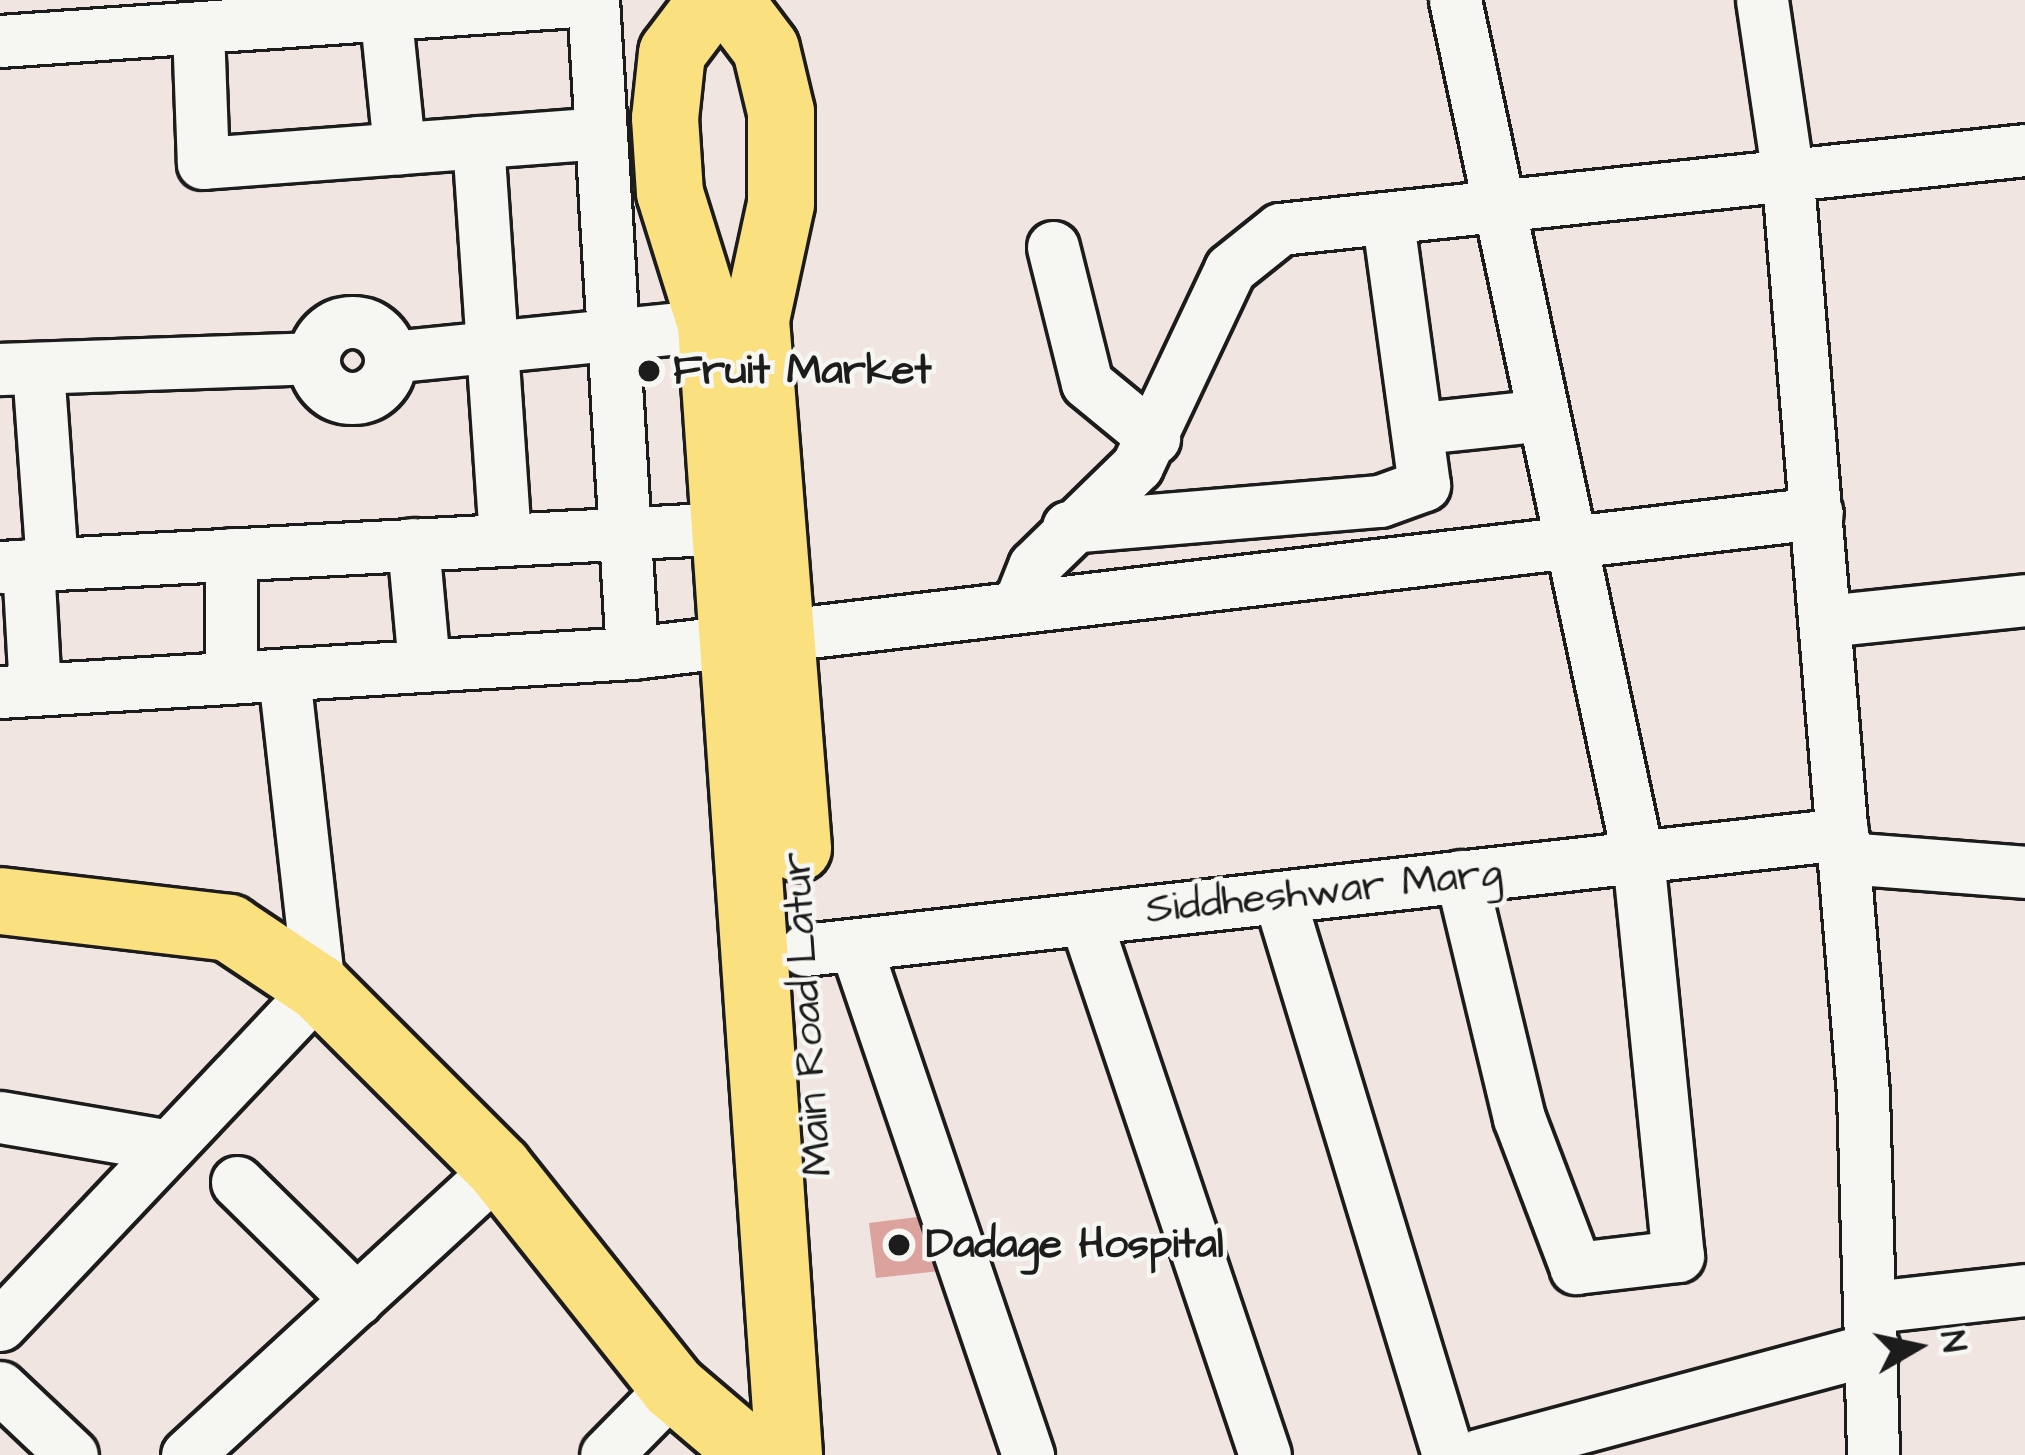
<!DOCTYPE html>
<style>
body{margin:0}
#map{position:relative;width:2025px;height:1455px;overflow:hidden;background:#f1e5e1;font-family:"Architects Daughter",sans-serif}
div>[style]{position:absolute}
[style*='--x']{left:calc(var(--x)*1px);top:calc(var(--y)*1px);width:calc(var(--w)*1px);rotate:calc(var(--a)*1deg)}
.building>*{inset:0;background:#dca29d}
.roads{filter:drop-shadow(3px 0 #1c1c1c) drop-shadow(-3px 0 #1c1c1c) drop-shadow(0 3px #1c1c1c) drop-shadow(0 -3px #1c1c1c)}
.minor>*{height:51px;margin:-25.5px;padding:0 25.5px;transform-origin:25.5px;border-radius:25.5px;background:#f6f6f2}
.minor>.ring{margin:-25.5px;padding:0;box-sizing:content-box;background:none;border:51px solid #f6f6f2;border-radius:50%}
.major>*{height:66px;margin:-33px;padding:0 33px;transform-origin:33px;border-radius:33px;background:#fbe080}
.dots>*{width:33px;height:33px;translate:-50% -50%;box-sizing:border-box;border:6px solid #f6f6f2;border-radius:50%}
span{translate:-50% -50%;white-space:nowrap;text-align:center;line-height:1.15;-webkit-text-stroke:9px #f6f6f2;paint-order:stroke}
.poi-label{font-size:42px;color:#1c1c1c;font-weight:700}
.left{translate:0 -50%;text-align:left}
.street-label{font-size:42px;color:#1c1c1c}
.north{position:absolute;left:1857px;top:1287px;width:120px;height:120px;-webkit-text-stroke:9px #f6f6f2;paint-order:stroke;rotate:81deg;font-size:33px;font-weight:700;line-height:48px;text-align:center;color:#1c1c1c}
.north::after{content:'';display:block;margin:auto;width:42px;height:54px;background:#1c1c1c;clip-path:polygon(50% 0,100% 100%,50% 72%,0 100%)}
</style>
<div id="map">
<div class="building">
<i style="clip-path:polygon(933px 1215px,940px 1271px,876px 1278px,869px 1223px)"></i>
</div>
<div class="roads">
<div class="minor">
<i style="--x:593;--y:0;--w:654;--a:86.58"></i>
<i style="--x:1455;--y:0;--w:876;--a:77.95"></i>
<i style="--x:1638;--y:857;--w:401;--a:84.3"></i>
<i style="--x:1678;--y:1256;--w:103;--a:173.3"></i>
<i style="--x:1576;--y:1268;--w:160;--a:-110.8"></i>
<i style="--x:1519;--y:1118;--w:249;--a:-103.5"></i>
<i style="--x:1762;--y:0;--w:171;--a:81.6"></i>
<i style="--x:1787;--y:169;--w:927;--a:85.3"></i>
<i style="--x:1863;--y:1093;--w:362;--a:88.4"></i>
<i style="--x:386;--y:19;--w:130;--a:84.2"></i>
<i style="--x:198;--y:29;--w:134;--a:87.9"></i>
<i style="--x:203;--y:163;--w:398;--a:-4.3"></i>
<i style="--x:0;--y:41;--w:591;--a:-3.98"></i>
<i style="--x:478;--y:142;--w:398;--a:86.1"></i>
<i style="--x:1053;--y:247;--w:140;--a:76"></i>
<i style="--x:1087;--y:383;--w:87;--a:39.4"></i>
<i class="ring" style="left:314px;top:322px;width:25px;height:25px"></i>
<i style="--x:390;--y:357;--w:360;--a:-5.7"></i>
<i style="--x:0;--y:369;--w:314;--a:-2"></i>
<i style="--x:38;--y:369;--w:196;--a:85.9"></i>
<i style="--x:1422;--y:428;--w:116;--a:-6"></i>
<i style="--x:1068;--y:527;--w:313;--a:-4.8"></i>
<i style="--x:1380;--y:501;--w:47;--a:-20"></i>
<i style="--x:1424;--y:485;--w:266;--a:-97.8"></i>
<i style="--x:413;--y:544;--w:122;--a:84.8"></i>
<i style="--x:28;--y:565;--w:125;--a:86.8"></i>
<i style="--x:0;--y:567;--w:727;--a:-3.07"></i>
<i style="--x:1018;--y:606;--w:43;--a:-68.2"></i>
<i style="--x:1034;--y:566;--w:144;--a:-44.2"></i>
<i style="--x:1137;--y:466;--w:218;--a:-64.7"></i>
<i style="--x:1230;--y:269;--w:64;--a:-38.7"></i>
<i style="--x:1280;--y:229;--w:749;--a:-6.05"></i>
<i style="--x:1826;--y:621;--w:200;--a:-6"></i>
<i style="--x:231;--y:678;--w:124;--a:-90"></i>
<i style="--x:0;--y:692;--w:633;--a:-3.53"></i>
<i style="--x:632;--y:653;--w:1193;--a:-6.74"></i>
<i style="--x:1845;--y:858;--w:181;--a:4.4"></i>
<i style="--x:1279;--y:897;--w:583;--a:73.15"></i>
<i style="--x:1085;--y:919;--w:565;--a:71.44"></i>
<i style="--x:855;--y:945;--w:539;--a:71.26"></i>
<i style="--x:805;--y:950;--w:1044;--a:-6.38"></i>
<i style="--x:0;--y:1117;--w:171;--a:9.7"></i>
<i style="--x:237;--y:1182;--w:168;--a:44.5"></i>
<i style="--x:1872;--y:1307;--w:154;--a:-6.3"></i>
<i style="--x:0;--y:1325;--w:464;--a:-46.6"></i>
<i style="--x:319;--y:988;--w:315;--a:-96.4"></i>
<i style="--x:0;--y:1387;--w:99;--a:43.4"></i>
<i style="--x:187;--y:1455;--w:424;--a:-42.6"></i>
<i style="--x:606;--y:1455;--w:95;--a:-45.4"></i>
<i style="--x:1478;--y:1455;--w:410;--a:-15.1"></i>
</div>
<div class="major">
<i style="--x:712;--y:0;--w:66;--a:127"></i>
<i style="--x:672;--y:53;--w:65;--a:96.1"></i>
<i style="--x:665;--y:118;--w:75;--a:86.2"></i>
<i style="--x:670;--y:193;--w:138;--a:72.7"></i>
<i style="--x:711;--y:325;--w:1133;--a:86.05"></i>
<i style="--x:729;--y:0;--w:61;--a:52.9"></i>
<i style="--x:766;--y:49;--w:65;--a:76.6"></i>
<i style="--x:781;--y:112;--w:92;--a:90"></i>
<i style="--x:781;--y:204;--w:119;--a:102.2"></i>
<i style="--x:756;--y:320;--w:530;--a:85.45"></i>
<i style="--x:0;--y:901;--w:231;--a:6.7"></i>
<i style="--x:229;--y:928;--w:108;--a:33.7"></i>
<i style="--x:319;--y:988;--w:255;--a:45"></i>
<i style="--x:499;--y:1168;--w:280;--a:51.5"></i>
<i style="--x:673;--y:1387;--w:105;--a:40.4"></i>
</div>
</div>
<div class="dots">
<i style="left:649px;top:371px;background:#1c1c1c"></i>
<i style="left:899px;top:1245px;background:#1c1c1c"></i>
</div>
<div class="poi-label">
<span class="left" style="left:673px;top:371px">Fruit Market</span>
<span class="left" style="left:926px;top:1245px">Dadage Hospital</span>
</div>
<div class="street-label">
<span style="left:1324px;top:892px;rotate:-6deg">Siddheshwar Marg</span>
<span style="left:808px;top:1014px;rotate:-94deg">Main Road Latur</span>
</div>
<div class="north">N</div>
</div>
